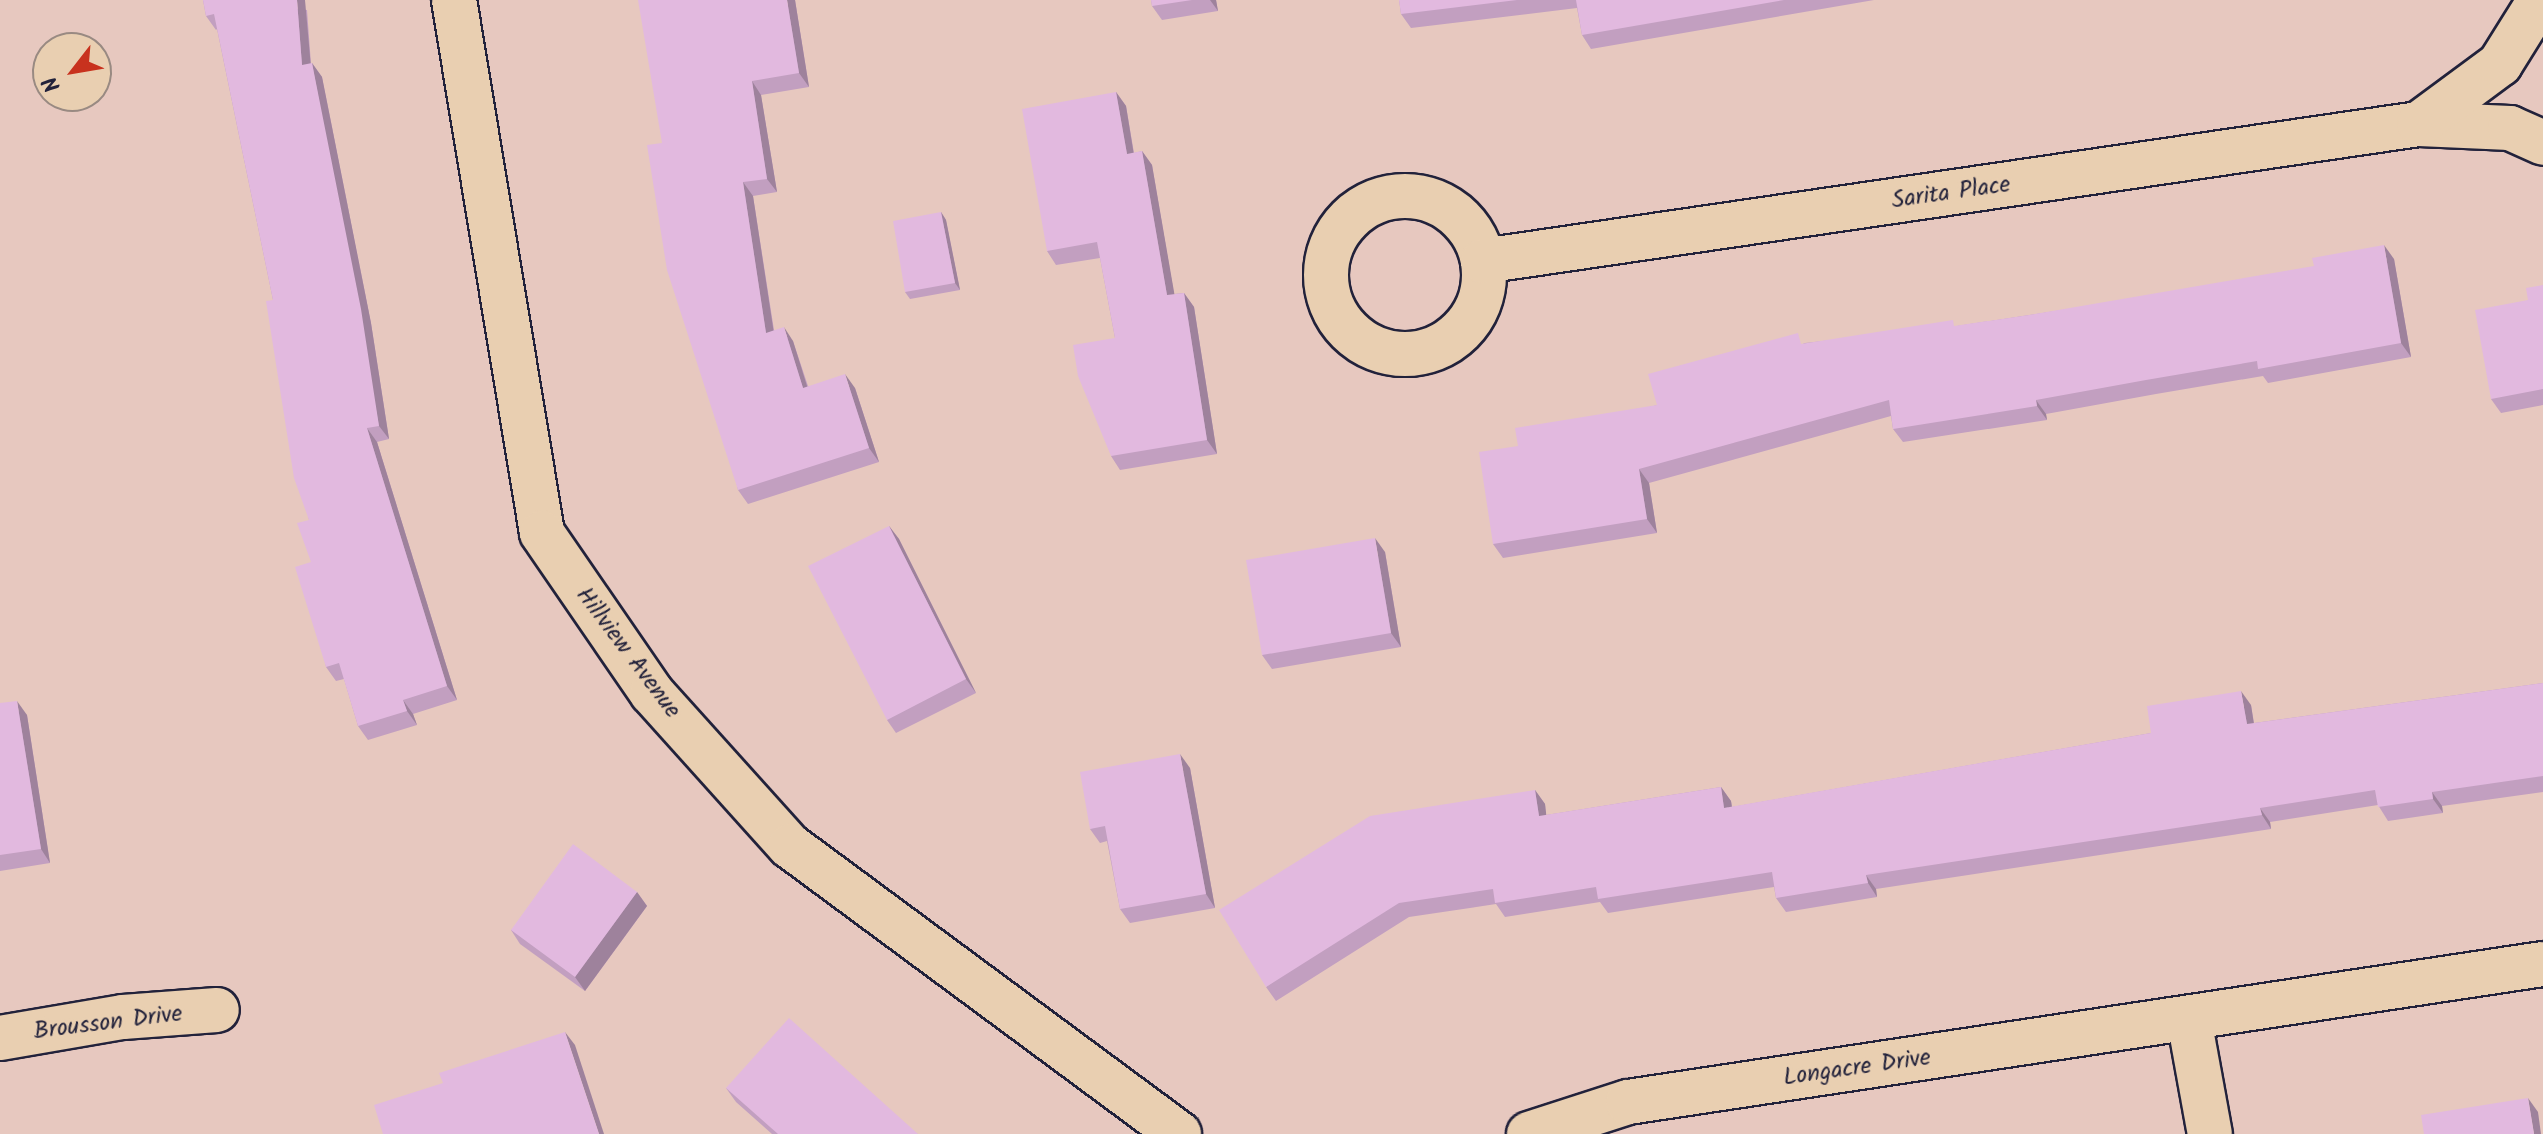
<!DOCTYPE html>
<style>
body{margin:0}
#map{position:relative;width:2543px;height:1134px;overflow:hidden;background:#e7c8bf;font-family:Kalam,sans-serif}
div>[style]{position:absolute}
[style*='--x']{left:calc(var(--x)*1px);top:calc(var(--y)*1px);width:calc(var(--w)*1px);rotate:calc(var(--a)*1deg)}
.roads{filter:drop-shadow(2px 0 #22223b) drop-shadow(-2px 0 #22223b) drop-shadow(0 2px #22223b) drop-shadow(0 -2px #22223b)}
.minor>*{height:44px;margin:-22px;padding:0 22px;transform-origin:22px;border-radius:22px;background:#e9cfb1}
.minor>.ring{margin:-22px;padding:0;box-sizing:content-box;background:none;border:44px solid #e9cfb1;border-radius:50%}
.wall>*{inset:0;background:#c29fc0}
.shaded-wall>*{inset:0;background:#9e829c}
.building>*{inset:0;background:#e2b9df}
span{translate:-50% -50%;white-space:nowrap;text-align:center;line-height:1.15;-webkit-text-stroke:6px #e9cfb1;paint-order:stroke}
.street-label{font-size:24px;color:#22223b}
.north{position:absolute;left:32px;top:32px;width:80px;height:80px;box-sizing:border-box;background:#e9cfb1;border:2px solid #998a82;border-radius:50%;rotate:239deg;font-size:22px;font-weight:700;line-height:32px;text-align:center;color:#22223b}
.north::after{content:'';display:block;margin:auto;width:28px;height:36px;background:#c8321e;clip-path:polygon(50% 0,100% 100%,50% 72%,0 100%)}
</style>
<div id="map">
<div class="roads">
<div class="minor">
<i style="--x:454;--y:0;--w:540;--a:80.62"></i>
<i style="--x:542;--y:533;--w:194;--a:55.5"></i>
<i style="--x:652;--y:693;--w:206;--a:48"></i>
<i style="--x:790;--y:846;--w:484;--a:36.5"></i>
<i style="--x:2419;--y:124;--w:91;--a:2.5"></i>
<i style="--x:2510;--y:128;--w:36;--a:24"></i>
<i class="ring" style="left:1326px;top:196px;width:114px;height:114px"></i>
<i style="--x:1483;--y:261;--w:946;--a:-8.33"></i>
<i style="--x:2419;--y:124;--w:101;--a:-36.5"></i>
<i style="--x:2500;--y:64;--w:75;--a:-58"></i>
<i style="--x:2189;--y:1019;--w:117;--a:79.7"></i>
<i style="--x:0;--y:1038;--w:125;--a:-9.7"></i>
<i style="--x:123;--y:1017;--w:94;--a:-4.3"></i>
<i style="--x:1529;--y:1134;--w:104;--a:-17.9"></i>
<i style="--x:1628;--y:1102;--w:925;--a:-8.58"></i>
</div>
</div>
<div class="wall">
<i style="clip-path:polygon(203px 0,307px 10px,311px 64px,312px 63px,322px 77px,371px 323px,389px 439px,377px 442px,457px 700px,413px 714px,417px 725px,368px 740px,358px 726px,344px 679px,336px 681px,326px 667px,311px 562px,309px 520px,273px 300px,217px 29px,216px 30px,206px 16px)"></i>
<i style="clip-path:polygon(795px 0,809px 87px,761px 95px,777px 192px,753px 196px,774px 330px,793px 341px,808px 386px,855px 388px,879px 462px,748px 504px,738px 490px,662px 143px)"></i>
<i style="clip-path:polygon(1151px 0,1216px 0,1218px 11px,1162px 20px,1152px 6px)"></i>
<i style="clip-path:polygon(1399px 0,1874px 0,1591px 49px,1582px 35px,1577px 8px,1411px 28px,1401px 14px)"></i>
<i style="clip-path:polygon(1116px 92px,1126px 106px,1134px 153px,1142px 151px,1152px 165px,1174px 294px,1184px 293px,1194px 307px,1217px 454px,1120px 470px,1111px 456px,1115px 338px,1100px 258px,1056px 265px,1047px 251px)"></i>
<i style="clip-path:polygon(941px 212px,946px 220px,960px 290px,910px 299px,905px 292px)"></i>
<i style="clip-path:polygon(2394px 259px,2411px 357px,2268px 383px,2263px 376px,2156px 394px,2046px 414px,2047px 420px,1903px 442px,1893px 429px,1891px 416px,1649px 483px,1657px 533px,1503px 558px,1493px 544px,1518px 446px,1657px 405px,1805px 343px,1957px 326px)"></i>
<i style="clip-path:polygon(2543px 285px,2543px 405px,2501px 413px,2491px 399px,2528px 300px)"></i>
<i style="clip-path:polygon(889px 526px,899px 539px,976px 693px,896px 733px,887px 720px)"></i>
<i style="clip-path:polygon(1385px 552px,1401px 647px,1272px 669px,1262px 655px)"></i>
<i style="clip-path:polygon(2543px 683px,2543px 792px,2442px 806px,2443px 813px,2388px 821px,2378px 805px,2270px 822px,2271px 829px,1876px 889px,1877px 897px,1786px 912px,1776px 898px,1774px 887px,1608px 913px,1600px 902px,1505px 917px,1496px 904px,1409px 917px,1276px 1001px,1266px 987px,1535px 790px,1545px 804px,1546px 815px,1721px 787px,1731px 801px,1732px 807px,2151px 733px,2251px 705px,2254px 723px)"></i>
<i style="clip-path:polygon(0 703px,27px 715px,50px 863px,0 871px)"></i>
<i style="clip-path:polygon(1190px 768px,1215px 908px,1130px 923px,1120px 909px,1107px 841px,1100px 843px,1090px 829px)"></i>
<i style="clip-path:polygon(637px 892px,647px 906px,585px 991px,520px 944px,511px 930px)"></i>
<i style="clip-path:polygon(726px 1088px,918px 1134px,772px 1134px,736px 1102px)"></i>
</div>
<div class="shaded-wall">
<i style="clip-path:polygon(297px 0,305px 0,312px 79px,302px 65px)"></i>
<i style="clip-path:polygon(787px 0,795px 0,809px 87px,799px 73px)"></i>
<i style="clip-path:polygon(1210px 0,1216px 0,1218px 11px)"></i>
<i style="clip-path:polygon(312px 63px,322px 77px,371px 323px,389px 439px,379px 426px)"></i>
<i style="clip-path:polygon(752px 81px,761px 95px,777px 192px,767px 179px)"></i>
<i style="clip-path:polygon(1116px 92px,1126px 106px,1136px 168px,1127px 154px)"></i>
<i style="clip-path:polygon(1142px 151px,1152px 165px,1177px 309px,1167px 295px)"></i>
<i style="clip-path:polygon(743px 182px,753px 196px,776px 347px,766px 333px)"></i>
<i style="clip-path:polygon(941px 212px,946px 220px,960px 290px,955px 283px)"></i>
<i style="clip-path:polygon(2384px 245px,2394px 259px,2411px 357px,2401px 343px)"></i>
<i style="clip-path:polygon(1184px 293px,1194px 307px,1217px 454px,1207px 440px)"></i>
<i style="clip-path:polygon(784px 327px,793px 341px,812px 402px,803px 388px)"></i>
<i style="clip-path:polygon(845px 374px,855px 388px,879px 462px,869px 448px)"></i>
<i style="clip-path:polygon(2036px 400px,2046px 414px,2047px 420px,2037px 406px)"></i>
<i style="clip-path:polygon(367px 428px,377px 442px,457px 700px,447px 686px)"></i>
<i style="clip-path:polygon(1639px 469px,1649px 483px,1657px 533px,1647px 519px)"></i>
<i style="clip-path:polygon(889px 526px,899px 539px,976px 693px,966px 679px)"></i>
<i style="clip-path:polygon(1375px 538px,1385px 552px,1401px 647px,1391px 633px)"></i>
<i style="clip-path:polygon(2241px 691px,2251px 705px,2256px 738px,2247px 724px)"></i>
<i style="clip-path:polygon(403px 700px,413px 714px,417px 725px,407px 711px)"></i>
<i style="clip-path:polygon(17px 701px,27px 715px,50px 863px,41px 849px)"></i>
<i style="clip-path:polygon(1180px 754px,1190px 768px,1215px 908px,1206px 894px)"></i>
<i style="clip-path:polygon(1721px 787px,1731px 801px,1734px 822px,1724px 808px)"></i>
<i style="clip-path:polygon(1535px 790px,1545px 804px,1548px 830px,1539px 816px)"></i>
<i style="clip-path:polygon(2432px 792px,2442px 806px,2443px 813px,2433px 799px)"></i>
<i style="clip-path:polygon(2260px 808px,2270px 822px,2271px 829px,2262px 815px)"></i>
<i style="clip-path:polygon(1866px 875px,1876px 889px,1877px 897px,1868px 883px)"></i>
<i style="clip-path:polygon(637px 892px,647px 906px,585px 991px,575px 977px)"></i>
<i style="clip-path:polygon(565px 1032px,575px 1045px,604px 1134px,599px 1134px)"></i>
<i style="clip-path:polygon(2528px 1098px,2538px 1112px,2541px 1134px,2534px 1134px)"></i>
</div>
<div class="building">
<i style="clip-path:polygon(203px 0,297px 0,302px 65px,312px 63px,361px 309px,379px 426px,367px 428px,447px 686px,403px 700px,407px 711px,358px 726px,339px 663px,326px 667px,295px 567px,311px 562px,297px 523px,309px 520px,294px 478px,266px 301px,273px 300px,214px 14px,206px 16px)"></i>
<i style="clip-path:polygon(638px 0,787px 0,799px 73px,752px 81px,767px 179px,743px 182px,766px 333px,784px 327px,803px 388px,845px 374px,869px 448px,738px 490px,667px 270px,647px 145px,662px 143px)"></i>
<i style="clip-path:polygon(1151px 0,1192px 0,1152px 6px)"></i>
<i style="clip-path:polygon(1399px 0,1517px 0,1401px 14px)"></i>
<i style="clip-path:polygon(1576px 0,1784px 0,1582px 35px)"></i>
<i style="clip-path:polygon(1116px 92px,1127px 154px,1142px 151px,1167px 295px,1184px 293px,1207px 440px,1111px 456px,1078px 376px,1073px 345px,1115px 338px,1097px 242px,1047px 251px,1022px 109px)"></i>
<i style="clip-path:polygon(941px 212px,955px 283px,905px 292px,893px 221px)"></i>
<i style="clip-path:polygon(2384px 245px,2401px 343px,2258px 369px,2257px 361px,2146px 380px,2036px 400px,2037px 406px,1893px 429px,1889px 400px,1639px 469px,1647px 519px,1493px 544px,1479px 452px,1518px 446px,1515px 428px,1657px 405px,1648px 374px,1798px 333px,1801px 344px,1953px 320px,1954px 326px,2029px 315px,2314px 266px,2312px 258px)"></i>
<i style="clip-path:polygon(2543px 285px,2543px 389px,2491px 399px,2475px 310px,2528px 300px,2526px 288px)"></i>
<i style="clip-path:polygon(889px 526px,966px 679px,887px 720px,808px 566px)"></i>
<i style="clip-path:polygon(1375px 538px,1391px 633px,1262px 655px,1246px 560px)"></i>
<i style="clip-path:polygon(2543px 683px,2543px 776px,2432px 792px,2433px 799px,2378px 807px,2375px 790px,2260px 808px,2262px 815px,1866px 875px,1868px 883px,1776px 898px,1772px 872px,1598px 899px,1596px 887px,1495px 903px,1493px 889px,1399px 903px,1266px 987px,1219px 910px,1370px 816px,1535px 790px,1539px 816px,1721px 787px,1724px 808px,2151px 733px,2147px 706px,2241px 691px,2247px 724px)"></i>
<i style="clip-path:polygon(17px 701px,41px 849px,0 855px,0 703px)"></i>
<i style="clip-path:polygon(1180px 754px,1206px 894px,1120px 909px,1105px 826px,1090px 829px,1080px 772px)"></i>
<i style="clip-path:polygon(573px 844px,637px 892px,575px 977px,511px 930px)"></i>
<i style="clip-path:polygon(789px 1018px,918px 1134px,778px 1134px,726px 1088px)"></i>
<i style="clip-path:polygon(565px 1032px,599px 1134px,383px 1134px,374px 1105px,443px 1083px,439px 1073px)"></i>
<i style="clip-path:polygon(2528px 1098px,2534px 1134px,2424px 1134px,2421px 1115px)"></i>
</div>
<div class="street-label">
<span style="left:1951px;top:193px;rotate:-8deg">Sarita Place</span>
<span style="left:628px;top:653px;rotate:53deg">Hillview Avenue</span>
<span style="left:108px;top:1023px;rotate:-7deg">Brousson Drive</span>
<span style="left:1857px;top:1068px;rotate:-8deg">Longacre Drive</span>
</div>
<div class="north">N</div>
</div>
